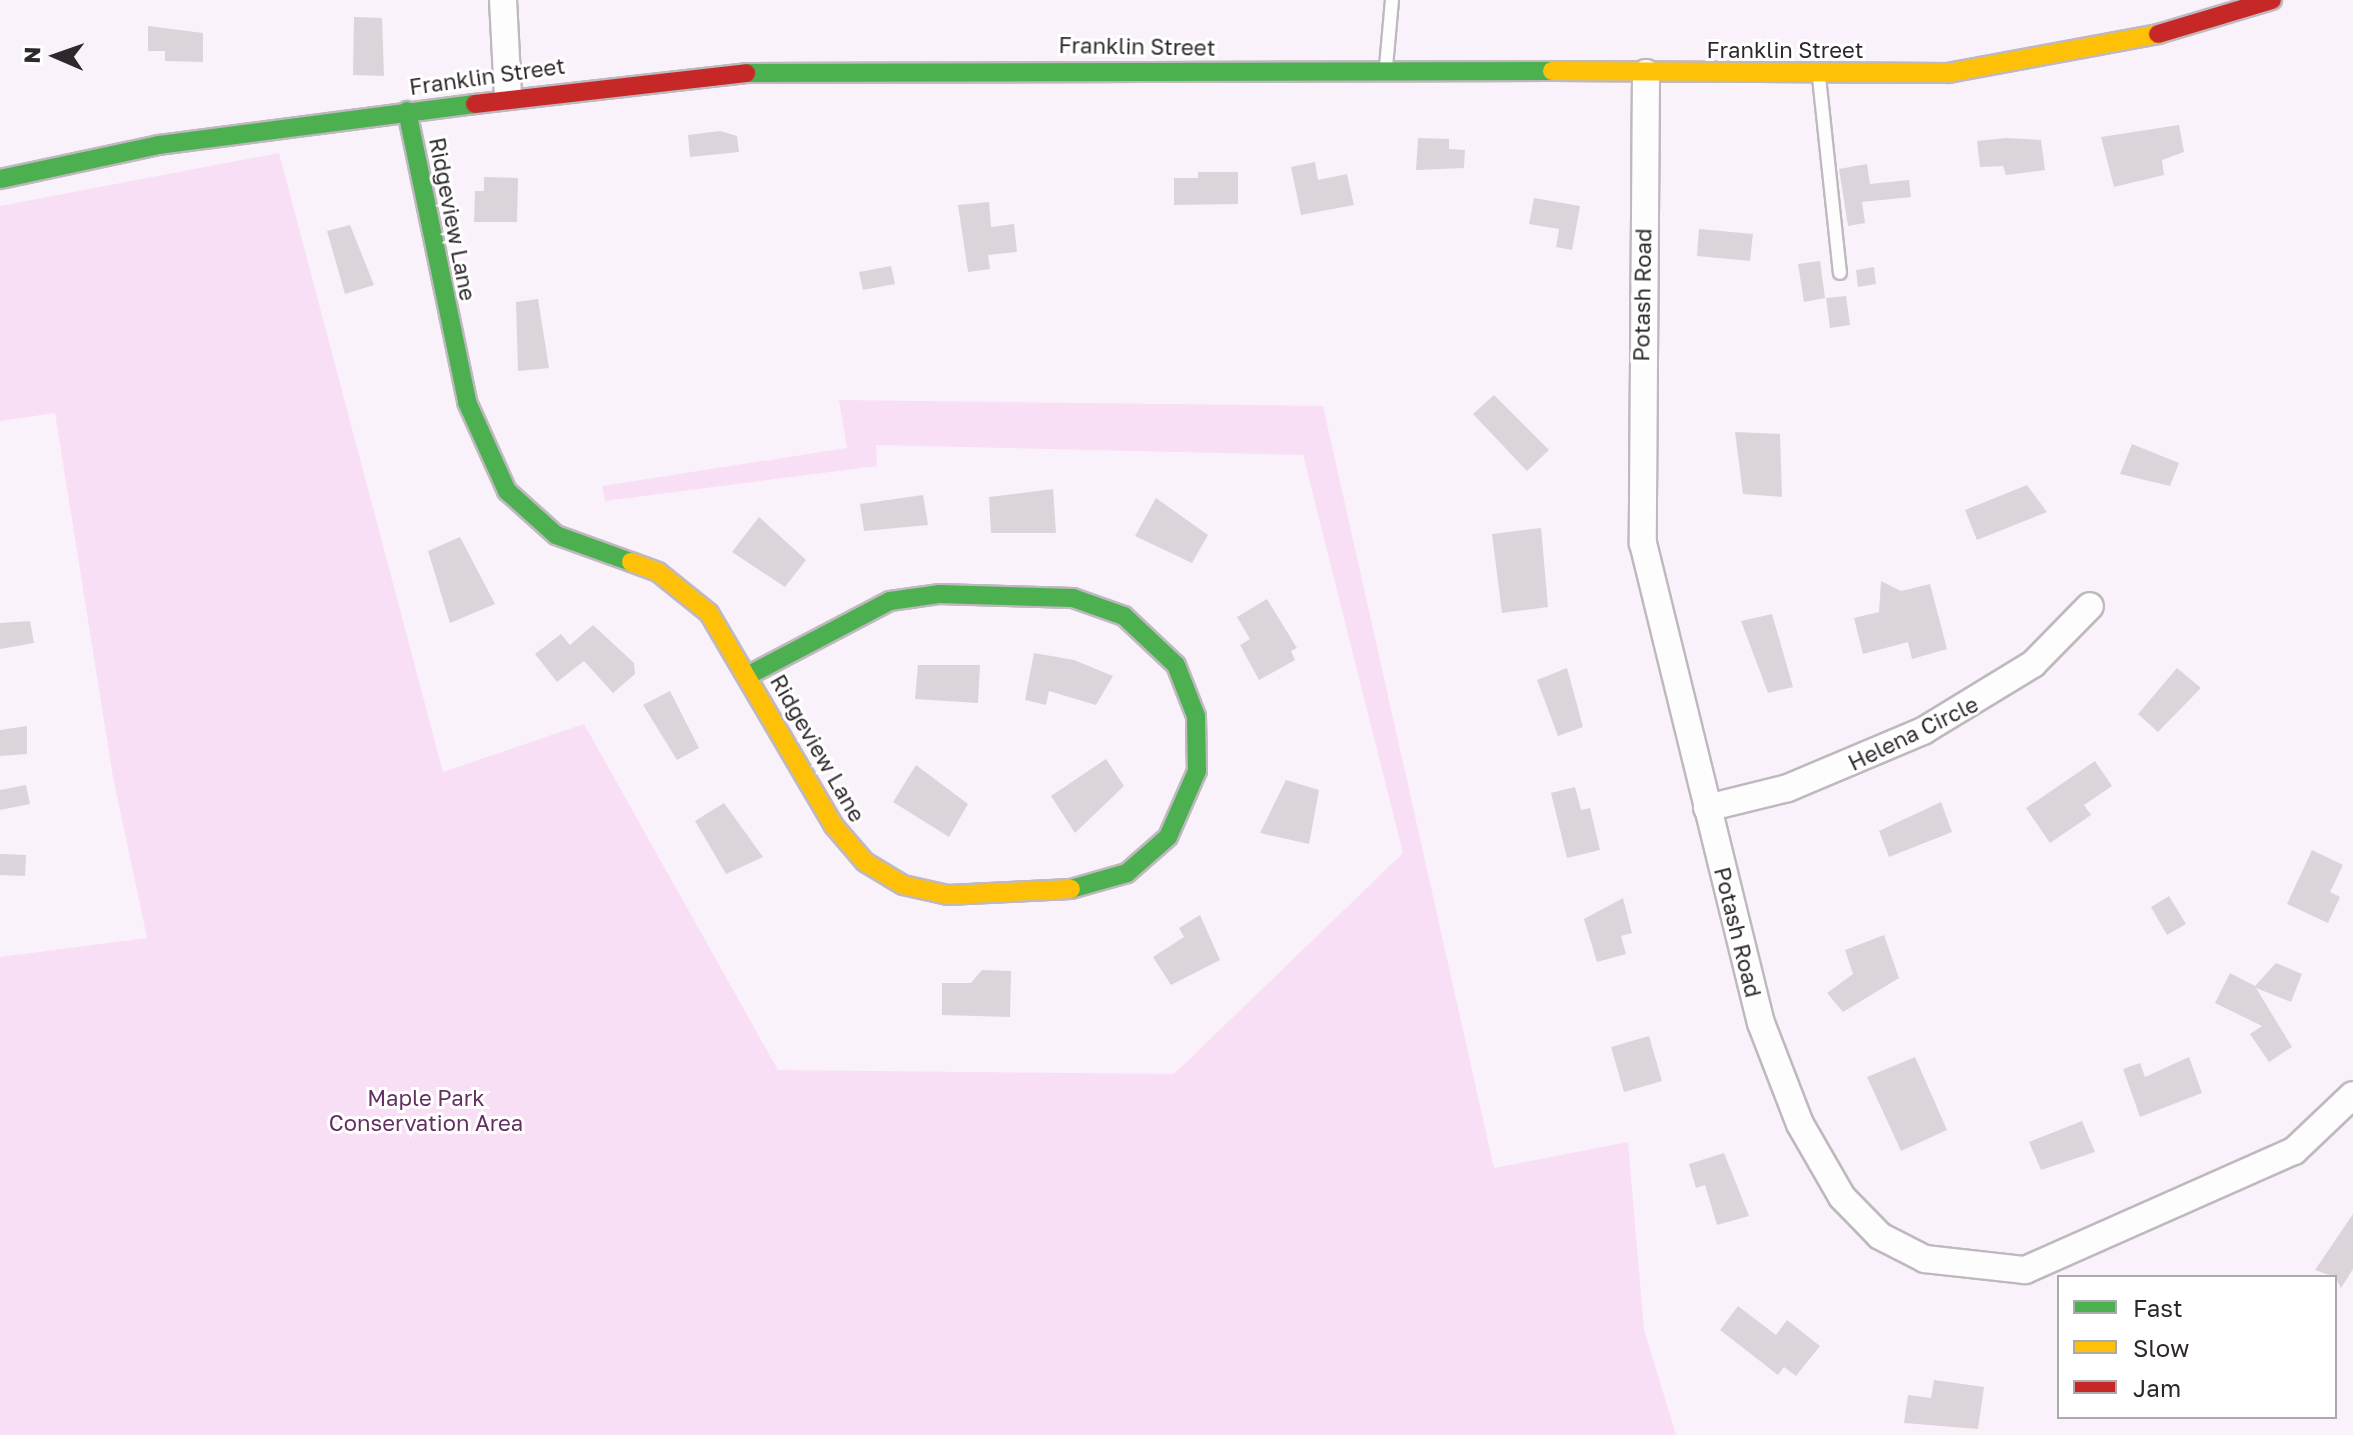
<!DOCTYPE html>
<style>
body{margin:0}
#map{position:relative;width:2353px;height:1435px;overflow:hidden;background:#faf2fa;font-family:"Golos Text",sans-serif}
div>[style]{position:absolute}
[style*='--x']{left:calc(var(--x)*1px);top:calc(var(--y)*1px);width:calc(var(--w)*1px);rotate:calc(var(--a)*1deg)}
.green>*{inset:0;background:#f8dff6}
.building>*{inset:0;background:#dbd5db}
.roads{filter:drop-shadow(2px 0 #bfb9bf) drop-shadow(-2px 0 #bfb9bf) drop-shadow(0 2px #bfb9bf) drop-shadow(0 -2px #bfb9bf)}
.lane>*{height:12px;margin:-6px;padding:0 6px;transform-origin:6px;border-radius:6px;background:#fefdfe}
.street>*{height:26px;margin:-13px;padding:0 13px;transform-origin:13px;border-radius:13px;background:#fefdfe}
.fast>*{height:18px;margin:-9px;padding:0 9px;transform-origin:9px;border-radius:9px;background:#4caf50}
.slow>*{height:18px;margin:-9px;padding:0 9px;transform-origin:9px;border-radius:9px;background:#ffc107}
.jam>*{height:18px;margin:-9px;padding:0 9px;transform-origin:9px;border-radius:9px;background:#c62828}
span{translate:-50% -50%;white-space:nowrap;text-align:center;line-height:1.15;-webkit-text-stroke:6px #fff;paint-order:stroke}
.street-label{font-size:22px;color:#2e282d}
.park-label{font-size:22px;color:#633061}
.legend{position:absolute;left:2057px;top:1275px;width:280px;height:144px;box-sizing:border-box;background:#fff;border:2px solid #aba9ab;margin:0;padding:10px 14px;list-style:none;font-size:24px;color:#2e282d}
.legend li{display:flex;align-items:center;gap:16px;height:40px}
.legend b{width:40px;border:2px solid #aba9ab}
.north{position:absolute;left:16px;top:16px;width:80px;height:80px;-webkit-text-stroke:6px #fff;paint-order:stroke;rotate:272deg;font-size:22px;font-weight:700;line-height:32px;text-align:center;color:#2e282d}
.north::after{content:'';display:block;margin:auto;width:28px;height:36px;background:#2e282d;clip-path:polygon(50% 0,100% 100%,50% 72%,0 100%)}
</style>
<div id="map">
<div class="green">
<i style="clip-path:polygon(279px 153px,443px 772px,584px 724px,778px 1070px,1174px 1074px,1403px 853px,1303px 455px,876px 445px,877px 466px,605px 501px,602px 486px,847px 448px,839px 400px,1323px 406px,1494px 1168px,1628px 1142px,1644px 1329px,1676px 1435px,0 1435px,0 957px,147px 938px,113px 777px,55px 413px,0 421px,0 206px)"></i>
</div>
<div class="building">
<i style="clip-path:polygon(354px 17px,382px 18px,384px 76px,353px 75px)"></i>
<i style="clip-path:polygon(148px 26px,203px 33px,203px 62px,165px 61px,165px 51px,148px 51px)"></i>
<i style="clip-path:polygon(2179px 125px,2184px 152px,2162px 160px,2164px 175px,2114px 187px,2101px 137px)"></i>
<i style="clip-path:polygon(720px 131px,737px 136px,739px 152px,690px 157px,688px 135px)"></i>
<i style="clip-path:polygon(1418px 138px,1449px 139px,1449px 149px,1465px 150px,1464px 168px,1416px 170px)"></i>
<i style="clip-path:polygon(2006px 138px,2041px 140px,2045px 170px,2006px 175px,2003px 166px,1980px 167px,1977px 141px)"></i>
<i style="clip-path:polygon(1315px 162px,1318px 180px,1347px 174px,1354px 205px,1301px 215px,1291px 167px)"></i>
<i style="clip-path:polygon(1867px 164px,1870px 184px,1909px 180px,1911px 197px,1862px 202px,1865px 223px,1848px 226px,1839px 169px)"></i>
<i style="clip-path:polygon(1198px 172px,1238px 172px,1238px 204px,1174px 205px,1174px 178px,1198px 178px)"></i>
<i style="clip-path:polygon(484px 177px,518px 178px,517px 222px,474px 222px,475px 191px,484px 191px)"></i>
<i style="clip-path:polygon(1534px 198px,1580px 206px,1572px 250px,1556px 247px,1559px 229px,1529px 224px)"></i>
<i style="clip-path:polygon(989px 202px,991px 227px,1014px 224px,1017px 252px,988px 255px,990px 269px,968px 272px,958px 205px)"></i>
<i style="clip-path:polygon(350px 225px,374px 285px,345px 294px,327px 231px)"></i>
<i style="clip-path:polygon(1699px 229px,1753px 234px,1750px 261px,1697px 256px)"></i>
<i style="clip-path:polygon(1820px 261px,1825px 298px,1804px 302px,1798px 264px)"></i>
<i style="clip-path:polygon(891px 266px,895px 284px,863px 290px,859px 272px)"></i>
<i style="clip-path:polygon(1874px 267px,1876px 284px,1858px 287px,1856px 270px)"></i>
<i style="clip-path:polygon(1846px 296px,1850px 325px,1830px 328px,1826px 298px)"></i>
<i style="clip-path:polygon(538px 299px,549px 368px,518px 371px,516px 302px)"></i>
<i style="clip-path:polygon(1494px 395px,1549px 450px,1527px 471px,1473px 414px)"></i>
<i style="clip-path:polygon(1735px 432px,1780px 434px,1782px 497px,1743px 494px)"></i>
<i style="clip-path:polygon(2132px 444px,2179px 463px,2170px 486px,2120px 474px)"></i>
<i style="clip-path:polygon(2027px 485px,2047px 512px,1977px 540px,1965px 510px)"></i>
<i style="clip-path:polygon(1053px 489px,1056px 533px,991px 533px,989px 497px)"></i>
<i style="clip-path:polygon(923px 495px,928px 525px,864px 531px,860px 504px)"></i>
<i style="clip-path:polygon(1156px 498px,1208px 535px,1192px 563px,1135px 536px)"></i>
<i style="clip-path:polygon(759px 517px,806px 560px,785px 587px,732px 552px)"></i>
<i style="clip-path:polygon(1541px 528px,1548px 607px,1502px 613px,1492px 534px)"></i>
<i style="clip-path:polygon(460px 537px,495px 604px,450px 623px,428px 551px)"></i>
<i style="clip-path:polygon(1881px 581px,1901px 591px,1930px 584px,1947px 649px,1912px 659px,1908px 642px,1863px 654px,1854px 618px,1879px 612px)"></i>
<i style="clip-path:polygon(1267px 599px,1297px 648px,1291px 651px,1295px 660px,1259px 680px,1240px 645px,1250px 639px,1237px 617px)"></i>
<i style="clip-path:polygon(1772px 614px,1793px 687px,1768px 693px,1741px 621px)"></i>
<i style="clip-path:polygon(30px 621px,34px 643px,0 649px,0 623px)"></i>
<i style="clip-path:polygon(593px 625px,634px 663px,635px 674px,613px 693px,584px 661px,557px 682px,535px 654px,561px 634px,570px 645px)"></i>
<i style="clip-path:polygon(1034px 653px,1074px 660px,1113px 676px,1096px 705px,1049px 691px,1046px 705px,1025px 700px)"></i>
<i style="clip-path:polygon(918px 665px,980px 665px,978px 703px,915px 699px)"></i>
<i style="clip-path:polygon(1567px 668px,1583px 727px,1558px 736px,1537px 680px)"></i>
<i style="clip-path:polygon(2177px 668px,2201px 688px,2158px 732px,2138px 714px)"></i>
<i style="clip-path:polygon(670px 691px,699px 748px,677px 760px,643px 705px)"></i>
<i style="clip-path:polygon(27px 726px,27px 754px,0 756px,0 730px)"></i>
<i style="clip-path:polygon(1106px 759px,1124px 786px,1075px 833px,1051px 796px)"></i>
<i style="clip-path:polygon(2095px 761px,2112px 786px,2084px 805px,2091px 815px,2050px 843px,2026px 808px)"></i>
<i style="clip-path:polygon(916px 765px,968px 804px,949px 837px,893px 802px)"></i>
<i style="clip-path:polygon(1286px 780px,1319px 790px,1309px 844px,1260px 833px)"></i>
<i style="clip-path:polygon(26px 785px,30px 804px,0 810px,0 790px)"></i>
<i style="clip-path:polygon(1575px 787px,1581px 810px,1590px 808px,1600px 850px,1567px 858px,1551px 793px)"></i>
<i style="clip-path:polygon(1941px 802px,1952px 832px,1889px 857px,1879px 831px)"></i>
<i style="clip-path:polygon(724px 803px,763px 857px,726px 874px,695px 821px)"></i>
<i style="clip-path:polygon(2312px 850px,2343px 865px,2330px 892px,2340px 897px,2328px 923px,2287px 904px)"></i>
<i style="clip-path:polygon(0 854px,26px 855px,25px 876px,0 875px)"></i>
<i style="clip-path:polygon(2169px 896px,2186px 924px,2167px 935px,2151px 907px)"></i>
<i style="clip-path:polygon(1623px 898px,1632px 933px,1621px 936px,1626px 954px,1597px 962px,1584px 919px)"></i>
<i style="clip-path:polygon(1200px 915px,1220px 960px,1171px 985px,1153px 957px,1184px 937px,1179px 928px)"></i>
<i style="clip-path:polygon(1884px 935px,1899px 978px,1843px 1012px,1827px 993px,1853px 974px,1845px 950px)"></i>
<i style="clip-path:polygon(2276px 963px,2302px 974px,2291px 1002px,2256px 988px,2292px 1047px,2269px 1062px,2250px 1034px,2262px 1026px,2215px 1003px,2230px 973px,2255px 986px)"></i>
<i style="clip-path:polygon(982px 970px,1011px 971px,1010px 1017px,942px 1015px,942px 983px,971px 983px)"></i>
<i style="clip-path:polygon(1649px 1036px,1662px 1081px,1624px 1092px,1611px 1047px)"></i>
<i style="clip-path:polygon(1915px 1057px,1947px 1130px,1901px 1151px,1867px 1077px)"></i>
<i style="clip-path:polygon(2189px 1057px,2202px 1093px,2140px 1117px,2123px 1069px,2140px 1063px,2145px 1077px)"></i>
<i style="clip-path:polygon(2082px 1121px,2095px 1152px,2041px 1170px,2029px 1142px)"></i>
<i style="clip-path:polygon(1724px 1153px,1749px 1216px,1717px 1225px,1705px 1185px,1696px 1188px,1689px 1164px)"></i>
<i style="clip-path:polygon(2353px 1214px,2353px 1269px,2341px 1288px,2335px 1277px,2315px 1270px)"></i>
<i style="clip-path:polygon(1738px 1306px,1776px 1335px,1787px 1320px,1820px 1346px,1796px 1376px,1784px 1367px,1778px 1375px,1720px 1330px)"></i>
<i style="clip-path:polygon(1934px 1380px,1984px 1387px,1978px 1429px,1904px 1423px,1908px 1395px,1931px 1398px)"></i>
</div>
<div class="roads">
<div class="lane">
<i style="--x:1386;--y:67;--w:67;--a:-84.9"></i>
<i style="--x:1819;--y:77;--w:197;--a:83.9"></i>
</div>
<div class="street">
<i style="--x:503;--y:0;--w:96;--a:87"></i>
<i style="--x:1646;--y:73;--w:470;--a:90.4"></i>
<i style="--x:1643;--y:543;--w:494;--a:76.2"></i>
<i style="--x:1761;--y:1023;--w:108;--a:68.9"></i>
<i style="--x:1800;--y:1124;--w:84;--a:60.1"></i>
<i style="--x:1842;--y:1197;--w:54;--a:45.7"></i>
<i style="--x:1880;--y:1236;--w:51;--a:27.1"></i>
<i style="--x:1925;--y:1259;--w:101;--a:6.3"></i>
<i style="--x:2025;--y:1270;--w:294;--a:-23.9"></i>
<i style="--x:2294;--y:1151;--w:81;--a:-43.5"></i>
<i style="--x:1707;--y:808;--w:83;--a:-13.9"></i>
<i style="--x:1788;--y:788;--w:147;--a:-22.9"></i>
<i style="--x:1923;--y:731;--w:129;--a:-31.3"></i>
<i style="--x:2033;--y:664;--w:81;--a:-45.5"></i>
</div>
<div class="fast">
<i style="--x:746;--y:73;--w:806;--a:-0.14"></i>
<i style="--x:407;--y:111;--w:297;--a:78.3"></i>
<i style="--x:467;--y:402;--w:98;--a:65.8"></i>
<i style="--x:507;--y:491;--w:66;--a:41.9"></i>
<i style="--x:556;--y:535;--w:80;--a:19.8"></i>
<i style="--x:0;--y:179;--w:163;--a:-12.1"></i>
<i style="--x:159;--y:145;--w:319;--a:-7.4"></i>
<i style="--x:749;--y:675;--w:159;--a:-27.7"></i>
<i style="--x:890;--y:601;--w:49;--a:-8.1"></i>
<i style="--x:939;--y:594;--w:134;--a:1.7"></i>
<i style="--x:1073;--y:598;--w:54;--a:19.4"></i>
<i style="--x:1124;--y:616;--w:71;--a:43.3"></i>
<i style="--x:1176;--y:665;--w:55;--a:68.6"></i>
<i style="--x:1196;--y:716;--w:55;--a:89"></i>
<i style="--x:1197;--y:771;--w:72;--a:113.7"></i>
<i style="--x:1168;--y:837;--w:55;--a:138.7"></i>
<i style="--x:1127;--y:873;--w:58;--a:164.1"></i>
</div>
<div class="slow">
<i style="--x:1552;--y:71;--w:396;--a:0.3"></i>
<i style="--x:1948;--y:73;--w:214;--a:-10.5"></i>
<i style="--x:631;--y:562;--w:29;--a:20"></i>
<i style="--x:658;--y:572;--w:65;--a:38.8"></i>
<i style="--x:709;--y:613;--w:247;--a:59.6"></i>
<i style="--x:834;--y:826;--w:48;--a:49.3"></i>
<i style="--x:865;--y:862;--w:44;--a:31.2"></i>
<i style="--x:903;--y:885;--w:46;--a:12.5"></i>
<i style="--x:948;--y:895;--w:123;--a:-2.8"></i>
</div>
<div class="jam">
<i style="--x:2158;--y:34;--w:119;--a:-16.6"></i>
<i style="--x:475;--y:104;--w:273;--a:-6.5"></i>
</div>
</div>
<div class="street-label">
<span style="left:1137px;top:46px;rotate:1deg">Franklin Street</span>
<span style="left:1785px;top:50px">Franklin Street</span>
<span style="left:487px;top:76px;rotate:-8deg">Franklin Street</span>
<span style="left:453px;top:219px;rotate:79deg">Ridgeview Lane</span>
<span style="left:1642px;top:295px;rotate:-89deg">Potash Road</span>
<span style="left:1913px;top:733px;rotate:-26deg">Helena Circle</span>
<span style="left:818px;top:748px;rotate:60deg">Ridgeview Lane</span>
<span style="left:1738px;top:932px;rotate:76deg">Potash Road</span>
</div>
<div class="park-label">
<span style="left:426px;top:1110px">Maple Park<br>Conservation Area</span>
</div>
<ul class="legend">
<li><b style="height:10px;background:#4caf50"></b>Fast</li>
<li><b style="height:10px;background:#ffc107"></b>Slow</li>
<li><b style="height:10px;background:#c62828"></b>Jam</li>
</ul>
<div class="north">N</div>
</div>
